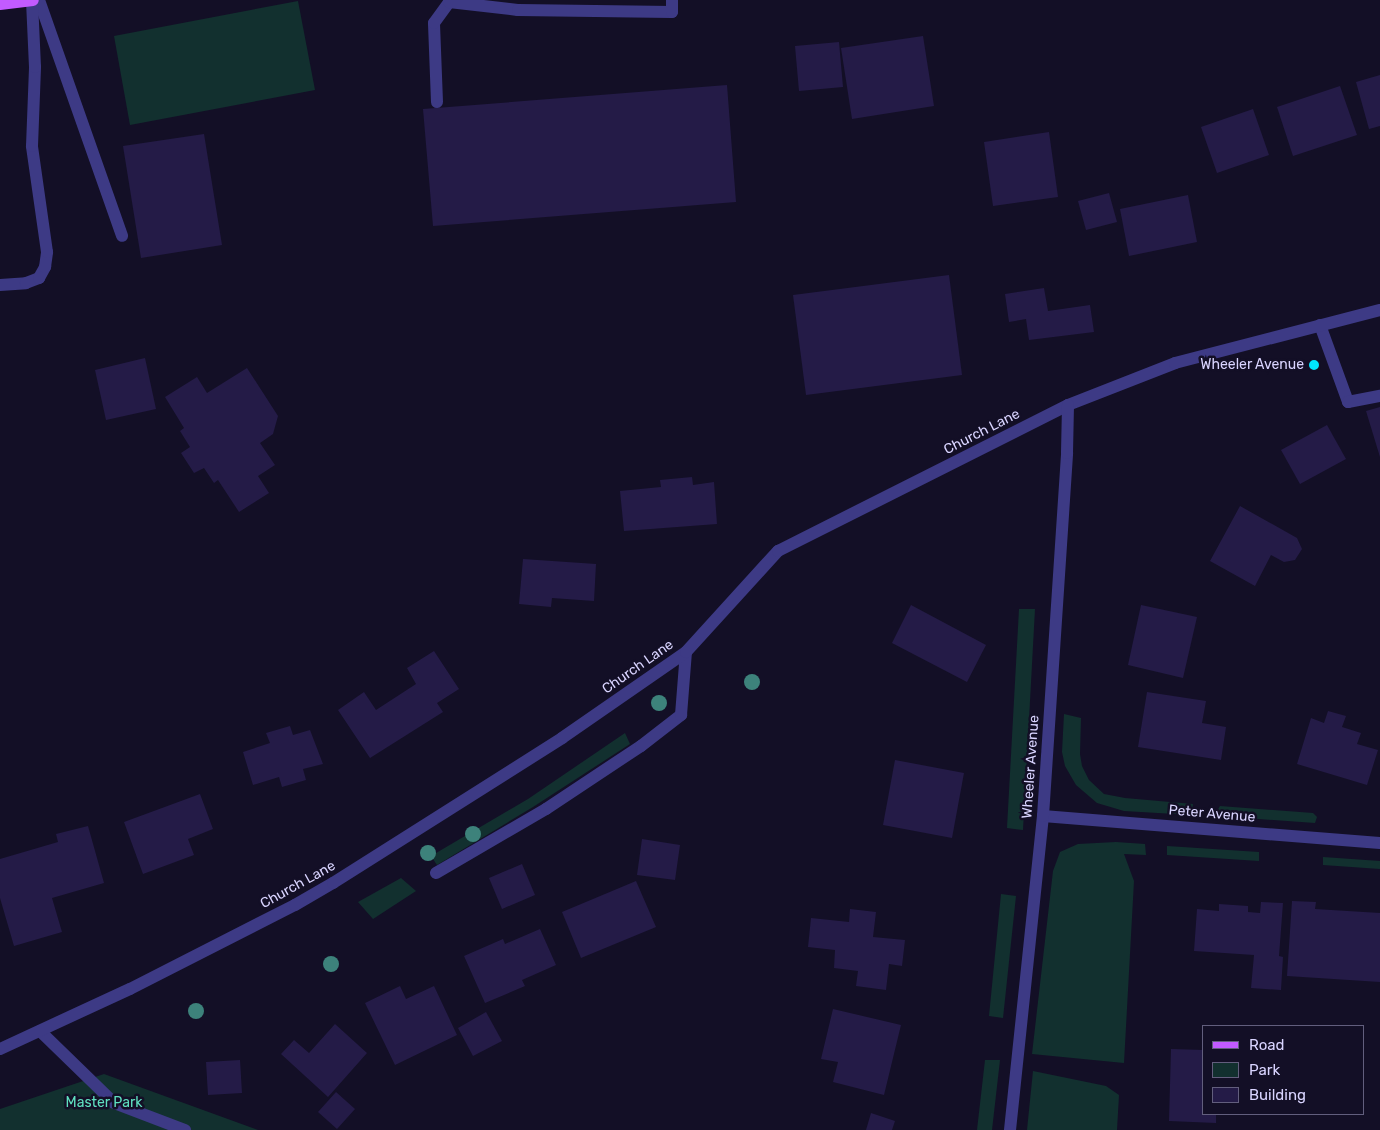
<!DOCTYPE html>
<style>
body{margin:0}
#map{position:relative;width:1380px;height:1130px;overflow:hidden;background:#130f26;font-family:Rubik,sans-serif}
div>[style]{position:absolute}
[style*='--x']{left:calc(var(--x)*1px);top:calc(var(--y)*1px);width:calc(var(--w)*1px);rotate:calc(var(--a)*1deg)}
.green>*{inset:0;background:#12302f}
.building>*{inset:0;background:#241b47}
.service>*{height:12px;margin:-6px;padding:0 6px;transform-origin:6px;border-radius:6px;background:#3d3a85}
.minor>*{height:12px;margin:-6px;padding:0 6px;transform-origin:6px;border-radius:6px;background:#3d3a85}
.primary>*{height:12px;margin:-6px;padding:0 6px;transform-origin:6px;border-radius:6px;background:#c25bff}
.trees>*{width:16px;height:16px;margin:-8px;border-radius:50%;background:#3d827b}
.dots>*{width:14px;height:14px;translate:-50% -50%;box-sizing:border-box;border:2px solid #130f26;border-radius:50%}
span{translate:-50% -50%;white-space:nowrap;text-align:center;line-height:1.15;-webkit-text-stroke:5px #130f26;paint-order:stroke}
.poi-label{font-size:14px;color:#d9d4ff}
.right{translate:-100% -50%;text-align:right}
.street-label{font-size:14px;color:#d9d4ff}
.park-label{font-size:14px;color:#5fe0c0}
.legend{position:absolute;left:1202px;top:1025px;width:162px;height:90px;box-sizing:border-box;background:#130f26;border:1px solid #625e7d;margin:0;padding:6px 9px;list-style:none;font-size:15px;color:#d9d4ff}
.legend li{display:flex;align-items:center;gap:10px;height:25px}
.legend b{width:25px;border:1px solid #625e7d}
</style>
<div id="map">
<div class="green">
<i style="clip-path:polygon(298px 1px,315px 90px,130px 125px,114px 36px)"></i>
<i style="clip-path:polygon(1019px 609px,1035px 609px,1023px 830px,1007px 828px)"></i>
<i style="clip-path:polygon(1064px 714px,1081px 718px,1080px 754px,1082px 766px,1089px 780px,1104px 794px,1125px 798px,1193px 804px,1192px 815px,1124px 811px,1097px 803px,1076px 785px,1065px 766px,1062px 752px)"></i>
<i style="clip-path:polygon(625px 733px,630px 744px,533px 807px,437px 865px,431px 856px,528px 799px)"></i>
<i style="clip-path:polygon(1220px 806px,1313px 813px,1317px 817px,1315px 823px,1218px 816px,1217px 811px)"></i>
<i style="clip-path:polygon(1116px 842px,1145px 844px,1146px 855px,1124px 854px,1134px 881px,1124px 1063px,1032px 1054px,1053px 871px,1060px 852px,1078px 844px)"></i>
<i style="clip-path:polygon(1167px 846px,1259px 852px,1259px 861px,1167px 855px)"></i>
<i style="clip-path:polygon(1323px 857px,1380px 861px,1380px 869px,1323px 865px)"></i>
<i style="clip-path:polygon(401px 878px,416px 891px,373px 919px,358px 902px)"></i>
<i style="clip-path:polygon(1001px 894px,1016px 896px,1003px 1018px,989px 1016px)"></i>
<i style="clip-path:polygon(985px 1060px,1000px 1060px,992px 1130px,977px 1130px)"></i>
<i style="clip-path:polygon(1033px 1071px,1106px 1086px,1119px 1095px,1117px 1130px,1027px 1130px)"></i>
<i style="clip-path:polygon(104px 1074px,258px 1130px,0 1130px,0 1109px)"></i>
</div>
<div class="building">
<i style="clip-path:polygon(923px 36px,934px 106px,852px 119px,841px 48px)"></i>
<i style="clip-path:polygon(839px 42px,843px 87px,799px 91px,795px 46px)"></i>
<i style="clip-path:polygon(1380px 75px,1380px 126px,1369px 129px,1356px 82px)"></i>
<i style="clip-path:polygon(727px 85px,736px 202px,433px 226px,423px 109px)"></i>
<i style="clip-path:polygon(1340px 86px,1357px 135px,1293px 156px,1277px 107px)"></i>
<i style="clip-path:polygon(1253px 109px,1269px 155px,1217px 173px,1201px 127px)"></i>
<i style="clip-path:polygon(1049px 132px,1058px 197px,993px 206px,984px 142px)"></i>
<i style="clip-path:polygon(204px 134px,222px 245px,141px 258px,123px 146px)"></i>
<i style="clip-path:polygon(1109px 193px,1117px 222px,1086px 230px,1078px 201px)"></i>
<i style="clip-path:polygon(1188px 195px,1197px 242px,1129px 256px,1120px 209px)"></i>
<i style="clip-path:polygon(949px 275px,962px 375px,806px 395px,793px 295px)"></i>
<i style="clip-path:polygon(1044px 288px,1048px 311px,1090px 305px,1094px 332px,1029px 340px,1026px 319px,1009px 322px,1005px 294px)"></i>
<i style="clip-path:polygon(145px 358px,156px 409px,106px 420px,95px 370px)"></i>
<i style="clip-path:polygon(247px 368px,278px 416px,273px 434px,260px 443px,275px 465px,258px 476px,269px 493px,239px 512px,218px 480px,214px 483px,204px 468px,194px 473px,181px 453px,190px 447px,180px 431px,184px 428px,165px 397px,197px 377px,207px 393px)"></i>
<i style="clip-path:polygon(1380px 407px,1380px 457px,1366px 411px)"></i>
<i style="clip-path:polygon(1327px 425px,1346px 459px,1300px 484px,1281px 450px)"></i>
<i style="clip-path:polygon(692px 477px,693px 485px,714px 482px,717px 524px,624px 531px,620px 491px,661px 487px,660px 480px)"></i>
<i style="clip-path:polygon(1240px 506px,1297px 538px,1302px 549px,1295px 560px,1284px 562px,1271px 555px,1255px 586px,1210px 561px)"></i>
<i style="clip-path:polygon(523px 559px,596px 564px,594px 601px,552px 598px,551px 607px,519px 604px)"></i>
<i style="clip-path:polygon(911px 605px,986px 645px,967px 682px,892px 643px)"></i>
<i style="clip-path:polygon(1141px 605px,1197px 617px,1183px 678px,1128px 665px)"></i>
<i style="clip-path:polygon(434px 651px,459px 689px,437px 703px,443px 712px,370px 758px,338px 710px,364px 692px,376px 710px,416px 684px,407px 668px)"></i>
<i style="clip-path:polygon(1147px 692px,1206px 701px,1202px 723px,1226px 727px,1221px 760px,1138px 747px)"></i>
<i style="clip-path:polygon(1328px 711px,1346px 716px,1342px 727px,1361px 733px,1357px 744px,1378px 750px,1367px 785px,1297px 764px,1311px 718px,1324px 723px)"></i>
<i style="clip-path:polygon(290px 726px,293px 735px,310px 730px,323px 764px,303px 769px,306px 780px,282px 787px,279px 777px,253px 785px,243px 752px,270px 743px,266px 733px)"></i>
<i style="clip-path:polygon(895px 760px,964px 773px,952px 838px,883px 825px)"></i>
<i style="clip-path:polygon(200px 794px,213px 829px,188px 839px,194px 855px,143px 874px,124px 822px)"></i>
<i style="clip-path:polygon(88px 826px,104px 883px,52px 898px,62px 932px,14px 946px,0 898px,0 859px,58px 842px,56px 834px)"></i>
<i style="clip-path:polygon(642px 839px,680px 845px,675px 880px,637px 875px)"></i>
<i style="clip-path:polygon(522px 864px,535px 895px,502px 909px,489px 878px)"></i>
<i style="clip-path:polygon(636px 881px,656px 927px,581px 958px,562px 912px)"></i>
<i style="clip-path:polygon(1292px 901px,1316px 902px,1315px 909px,1380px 913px,1380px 982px,1287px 976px)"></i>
<i style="clip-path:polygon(1261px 902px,1283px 903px,1279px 956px,1283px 957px,1281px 990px,1251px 988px,1254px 955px,1194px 951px,1197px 909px,1219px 911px,1219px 904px,1248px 906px,1248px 912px,1260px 913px)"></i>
<i style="clip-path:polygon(850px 909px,876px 912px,873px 937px,905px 940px,902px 966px,889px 964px,886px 990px,856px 986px,858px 971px,834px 968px,835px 950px,808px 947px,811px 918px,849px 922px)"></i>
<i style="clip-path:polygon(540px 929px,556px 965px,522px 980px,525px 986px,485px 1003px,464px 956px,503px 939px,505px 944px)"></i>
<i style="clip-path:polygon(400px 986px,406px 999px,434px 986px,457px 1035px,395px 1065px,365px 1003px)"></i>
<i style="clip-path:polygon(833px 1009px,901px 1025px,884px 1095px,833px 1082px,838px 1062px,821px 1059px)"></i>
<i style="clip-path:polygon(486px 1012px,502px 1041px,473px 1056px,458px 1028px)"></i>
<i style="clip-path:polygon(335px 1024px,367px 1053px,328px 1097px,281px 1054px,294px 1040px,309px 1053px)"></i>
<i style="clip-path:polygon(1171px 1049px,1204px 1050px,1204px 1114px,1216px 1114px,1216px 1123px,1169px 1121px)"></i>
<i style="clip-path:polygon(240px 1060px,242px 1093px,208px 1095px,206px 1062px)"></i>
<i style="clip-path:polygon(336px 1092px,355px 1109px,337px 1129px,318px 1112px)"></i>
<i style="clip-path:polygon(871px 1113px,895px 1121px,892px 1130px,866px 1130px)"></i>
</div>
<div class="service">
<i style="--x:39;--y:0;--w:250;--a:70.6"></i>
<i style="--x:0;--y:285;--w:26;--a:-4"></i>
<i style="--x:26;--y:283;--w:14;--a:-21"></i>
<i style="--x:39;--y:278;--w:13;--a:-61"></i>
<i style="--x:45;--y:267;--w:15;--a:-82"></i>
<i style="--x:47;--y:252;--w:107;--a:-98.1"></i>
<i style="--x:32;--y:146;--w:79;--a:-87.8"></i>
<i style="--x:35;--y:67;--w:67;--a:-92.6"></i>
<i style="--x:1320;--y:325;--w:82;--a:70"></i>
<i style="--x:1348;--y:402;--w:33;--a:-11"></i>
<i style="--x:436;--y:873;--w:127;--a:-30.2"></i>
<i style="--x:546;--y:809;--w:114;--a:-33.6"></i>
<i style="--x:641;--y:746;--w:51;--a:-37.8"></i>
<i style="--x:681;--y:715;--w:63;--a:-85.5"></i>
<i style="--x:40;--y:1031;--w:103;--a:44.2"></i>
<i style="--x:114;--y:1103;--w:76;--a:20.8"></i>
</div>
<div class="minor">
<i style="--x:437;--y:102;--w:79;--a:-92.2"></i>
<i style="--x:434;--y:23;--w:26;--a:-54"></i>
<i style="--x:449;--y:2;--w:69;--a:6.6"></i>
<i style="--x:518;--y:10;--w:154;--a:0.7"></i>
<i style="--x:672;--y:12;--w:12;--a:-90"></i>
<i style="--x:1043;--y:816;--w:338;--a:4.6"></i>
<i style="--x:0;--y:1049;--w:143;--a:-24.8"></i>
<i style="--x:130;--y:989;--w:185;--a:-27"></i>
<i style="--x:295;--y:905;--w:44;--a:-30.1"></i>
<i style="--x:333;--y:883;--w:271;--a:-32.3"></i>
<i style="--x:562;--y:738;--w:151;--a:-34.7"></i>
<i style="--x:686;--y:652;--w:137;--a:-47.7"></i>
<i style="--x:778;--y:551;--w:325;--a:-26.7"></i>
<i style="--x:1068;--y:405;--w:115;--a:-21.4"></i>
<i style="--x:1175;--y:363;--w:212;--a:-14.5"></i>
<i style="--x:1010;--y:1130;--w:316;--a:-84"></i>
<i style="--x:1043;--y:816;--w:364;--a:-86.2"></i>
<i style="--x:1067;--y:453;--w:48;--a:-88.8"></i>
</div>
<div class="primary">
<i style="--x:0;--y:4;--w:33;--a:-7"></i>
</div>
<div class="trees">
<i style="left:752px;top:682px"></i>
<i style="left:659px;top:703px"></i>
<i style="left:473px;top:834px"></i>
<i style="left:428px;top:853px"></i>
<i style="left:331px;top:964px"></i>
<i style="left:196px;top:1011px"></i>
</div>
<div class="dots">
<i style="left:1314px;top:365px;background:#00e5ff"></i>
</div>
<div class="poi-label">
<span class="right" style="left:1304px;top:365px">Wheeler Avenue</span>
</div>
<div class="street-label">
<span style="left:982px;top:432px;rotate:-27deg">Church Lane</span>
<span style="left:638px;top:667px;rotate:-35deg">Church Lane</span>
<span style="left:1031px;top:767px;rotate:-86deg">Wheeler Avenue</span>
<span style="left:1212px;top:814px;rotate:5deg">Peter Avenue</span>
<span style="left:298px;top:885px;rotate:-29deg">Church Lane</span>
</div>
<div class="park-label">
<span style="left:104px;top:1103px">Master Park</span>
</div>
<ul class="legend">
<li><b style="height:6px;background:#c25bff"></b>Road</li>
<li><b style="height:14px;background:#12302f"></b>Park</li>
<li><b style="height:14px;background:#241b47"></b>Building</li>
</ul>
</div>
